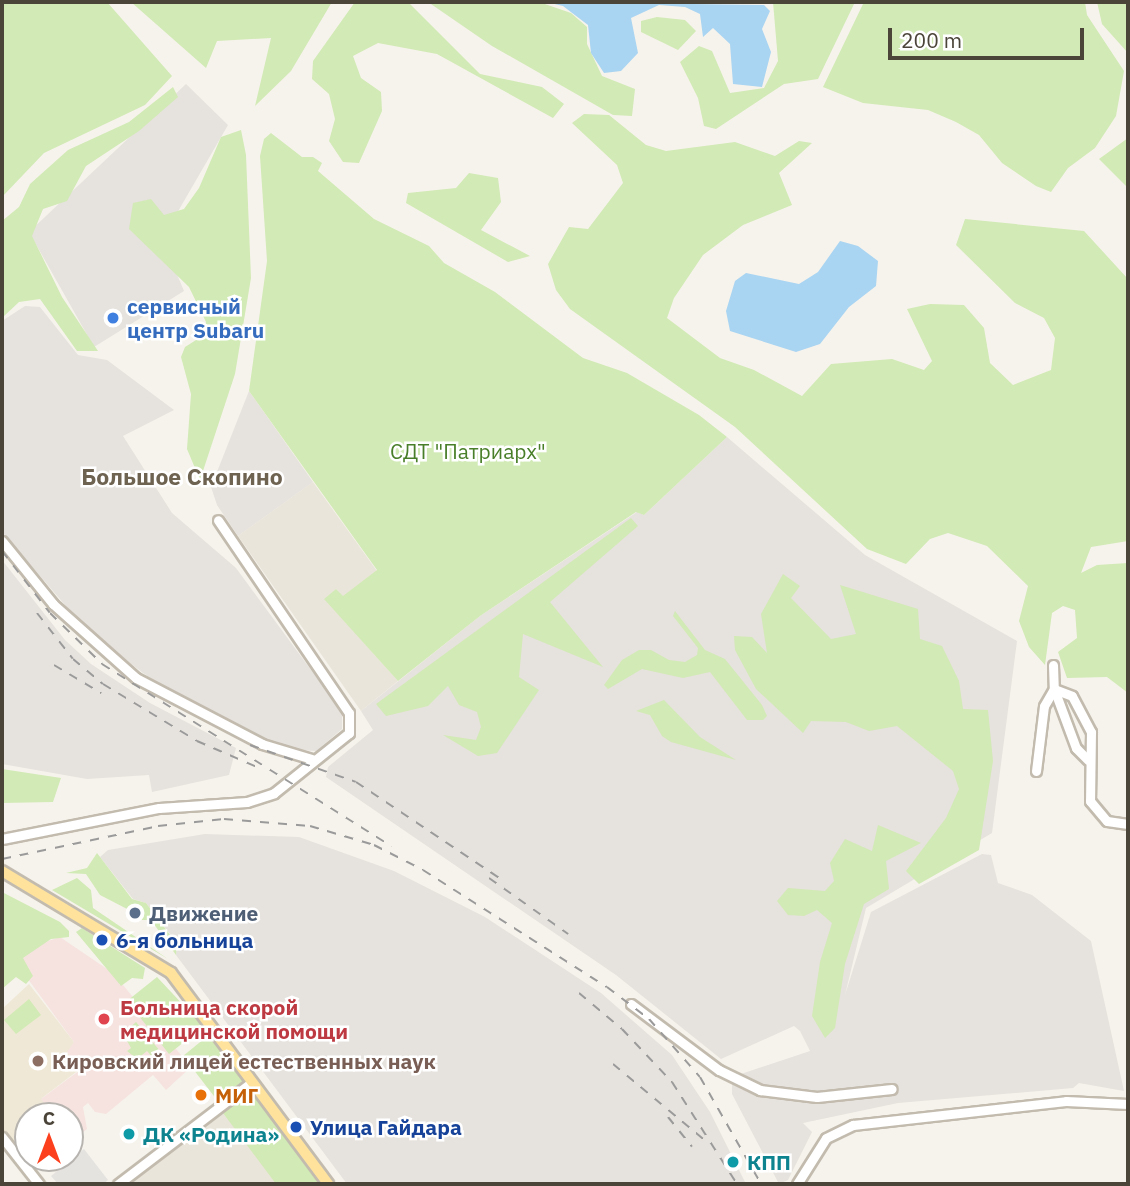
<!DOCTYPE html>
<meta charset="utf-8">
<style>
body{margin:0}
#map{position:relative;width:1130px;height:1186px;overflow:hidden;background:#f6f3ec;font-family:"IBM Plex Sans",sans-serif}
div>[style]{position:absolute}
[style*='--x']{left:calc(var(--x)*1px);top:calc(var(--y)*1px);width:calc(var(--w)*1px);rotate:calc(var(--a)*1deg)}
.residential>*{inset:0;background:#eae5da}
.industrial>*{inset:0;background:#e6e2dd}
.education>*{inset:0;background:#efe8d6}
.medical>*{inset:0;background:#f6e3e0}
.green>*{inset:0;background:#d2eab5}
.parking>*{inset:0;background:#e5e3e0}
.water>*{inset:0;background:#a9d4f2}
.roads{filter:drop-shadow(2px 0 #c2bbae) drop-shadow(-2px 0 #c2bbae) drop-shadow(0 2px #c2bbae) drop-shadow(0 -2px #c2bbae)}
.minor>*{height:9px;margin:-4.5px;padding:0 4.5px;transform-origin:4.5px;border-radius:4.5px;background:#fff}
.major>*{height:10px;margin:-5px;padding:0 5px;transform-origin:5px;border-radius:5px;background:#ffe39c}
.rail>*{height:2px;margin-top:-1px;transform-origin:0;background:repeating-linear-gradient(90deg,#9a9a9a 0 9px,transparent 0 18px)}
.dots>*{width:19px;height:19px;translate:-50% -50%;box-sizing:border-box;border:4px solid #fff;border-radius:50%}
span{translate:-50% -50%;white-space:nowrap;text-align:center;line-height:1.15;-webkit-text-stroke:5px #fff;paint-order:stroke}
.shop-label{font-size:21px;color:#366cbe;font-weight:700}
.left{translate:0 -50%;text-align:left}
.park-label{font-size:21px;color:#4a7f2a}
.service-label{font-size:21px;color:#4e5e75;font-weight:700}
.transit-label{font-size:21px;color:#164399;font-weight:700}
.health-label{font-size:21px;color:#be3a42;font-weight:700}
.education-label{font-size:21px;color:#785e54;font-weight:700}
.food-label{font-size:21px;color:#c56008;font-weight:700}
.culture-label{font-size:21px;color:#0d838f;font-weight:700}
.neighbourhood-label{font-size:23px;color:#6e6250;font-weight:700}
.frame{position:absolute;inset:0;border:4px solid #4b4439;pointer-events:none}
.north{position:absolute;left:14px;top:1102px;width:70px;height:70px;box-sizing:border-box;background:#fff;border:2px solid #b7b4b0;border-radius:50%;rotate:0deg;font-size:19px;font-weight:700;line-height:28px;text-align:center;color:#4b4439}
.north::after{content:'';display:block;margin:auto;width:24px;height:32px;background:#fc3f1d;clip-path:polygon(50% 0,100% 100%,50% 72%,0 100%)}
.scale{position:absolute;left:888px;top:28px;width:196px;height:32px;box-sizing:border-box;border:4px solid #4b4439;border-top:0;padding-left:9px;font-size:21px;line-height:24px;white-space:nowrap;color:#4b4439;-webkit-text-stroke:5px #fff;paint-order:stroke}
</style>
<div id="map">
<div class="residential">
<i style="clip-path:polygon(313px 482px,377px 571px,343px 597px,336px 589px,325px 599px,398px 681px,361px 711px,238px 536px)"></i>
<i style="clip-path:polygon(255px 1090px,324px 1184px,129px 1184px,250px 1092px)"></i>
</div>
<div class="industrial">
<i style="clip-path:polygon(186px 84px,228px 125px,162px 239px,184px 291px,94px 347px,29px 232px)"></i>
<i style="clip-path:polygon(25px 306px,40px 307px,78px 355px,107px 360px,174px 410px,123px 436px,172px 513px,236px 568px,342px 712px,342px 729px,316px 751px,280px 749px,188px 703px,143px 673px,85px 628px,2px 532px,2px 321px)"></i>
<i style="clip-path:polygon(249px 391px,313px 482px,238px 536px,217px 505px,211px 487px)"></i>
<i style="clip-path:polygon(727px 437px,865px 555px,1017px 641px,992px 833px,866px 908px,845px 995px,871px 912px,982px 854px,991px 855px,998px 883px,1032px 895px,1091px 941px,1124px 1091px,1079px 1083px,1073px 1088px,898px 1103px,803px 1123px,812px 1132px,788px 1180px,779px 1184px,732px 1094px,732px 1077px,810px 1051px,800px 1031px,794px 1026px,721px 1059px,616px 975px,326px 777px,328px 767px,373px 730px,361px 711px,480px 616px,637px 512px,644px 515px)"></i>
<i style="clip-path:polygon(2px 560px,65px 640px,91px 664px,150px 703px,236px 748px,229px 775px,152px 792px,149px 775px,87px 779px,2px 764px)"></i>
<i style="clip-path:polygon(205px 834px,299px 837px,394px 871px,485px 917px,601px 993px,672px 1055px,710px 1112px,746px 1184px,347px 1184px,176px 955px,177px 943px,146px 903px,133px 899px,100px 857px,108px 850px)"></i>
</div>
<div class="education">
<i style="clip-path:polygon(29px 984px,74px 1042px,80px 1069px,42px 1098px,51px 1112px,28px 1116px,28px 1130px,12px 1142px,2px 1129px,2px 1009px)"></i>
</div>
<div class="medical">
<i style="clip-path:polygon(60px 937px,113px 973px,191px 1067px,166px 1090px,153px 1075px,106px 1114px,95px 1112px,88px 1103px,83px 1107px,87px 1129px,70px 1143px,70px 1116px,47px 1116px,51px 1112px,41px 1099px,80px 1070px,67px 1052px,74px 1042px,14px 960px,36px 945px)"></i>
</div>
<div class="green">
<i style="clip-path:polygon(2px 2px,107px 2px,172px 76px,145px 105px,44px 153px,2px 197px)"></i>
<i style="clip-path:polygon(131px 2px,332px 2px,291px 71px,255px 106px,271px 38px,217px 41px,206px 68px)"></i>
<i style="clip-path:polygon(355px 2px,408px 2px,480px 74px,542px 87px,564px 104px,553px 118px,437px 54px,378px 43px,353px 56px,361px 78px,381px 92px,382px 111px,359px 163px,343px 162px,329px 141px,335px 119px,329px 94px,312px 79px,313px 61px)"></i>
<i style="clip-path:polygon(428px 2px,539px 2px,571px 13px,587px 27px,587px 44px,602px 76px,635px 89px,632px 116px,613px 115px,492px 46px)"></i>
<i style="clip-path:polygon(773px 2px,855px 2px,818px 79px,784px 84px,716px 129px,704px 126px,698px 98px,680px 62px,699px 46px,712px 51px,730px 93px,764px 88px,778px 61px)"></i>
<i style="clip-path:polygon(864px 2px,1085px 2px,1087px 15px,1124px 71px,1116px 116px,1095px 148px,1068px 168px,1051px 192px,1036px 186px,1002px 163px,979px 135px,956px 122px,928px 110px,863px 103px,823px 87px)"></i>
<i style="clip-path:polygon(1097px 2px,1128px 2px,1128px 53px,1102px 24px)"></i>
<i style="clip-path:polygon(657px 17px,685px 20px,696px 31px,678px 50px,641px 32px,641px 21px)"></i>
<i style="clip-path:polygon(173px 87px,178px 97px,139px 131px,86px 166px,67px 201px,43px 209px,32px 236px,62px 297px,98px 351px,77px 351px,40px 299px,19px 302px,2px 318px,2px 221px,19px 207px,30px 184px,68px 150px,129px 122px)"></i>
<i style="clip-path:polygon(584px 114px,609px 115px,646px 145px,666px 151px,735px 142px,775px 156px,799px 141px,812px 143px,779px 173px,792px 205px,743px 225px,703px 255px,674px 298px,667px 318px,720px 358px,754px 370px,802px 396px,831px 364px,892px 359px,924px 370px,932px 361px,907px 309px,930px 304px,964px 305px,984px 328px,990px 363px,1013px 385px,1051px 370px,1055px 338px,1044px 318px,1015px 303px,956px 245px,965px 219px,1084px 231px,1128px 279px,1128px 541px,1091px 547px,1081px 573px,1097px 565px,1128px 563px,1128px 693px,1107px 677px,1067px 678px,1058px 652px,1077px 638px,1075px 610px,1063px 606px,1052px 613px,1045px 665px,1029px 647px,1019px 621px,1028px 586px,987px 546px,948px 533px,930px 539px,906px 564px,867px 549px,735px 427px,570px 309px,556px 290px,548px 264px,569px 227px,588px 229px,623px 183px,617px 165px,572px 123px)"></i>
<i style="clip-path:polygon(241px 130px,246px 155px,251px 278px,235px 374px,200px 480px,187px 449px,191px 394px,181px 357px,185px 347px,204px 335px,206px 322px,189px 287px,129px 229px,133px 203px,151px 199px,164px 215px,184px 209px,199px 188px,221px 137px)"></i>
<i style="clip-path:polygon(271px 133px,302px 157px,313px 157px,322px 163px,318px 171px,374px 219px,429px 246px,444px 263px,495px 292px,583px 358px,627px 373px,699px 415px,727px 437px,644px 515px,636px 512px,480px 616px,398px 681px,324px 599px,336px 589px,343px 596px,377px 570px,249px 391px,267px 261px,260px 156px,264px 139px)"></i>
<i style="clip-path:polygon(1128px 138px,1128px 188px,1099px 159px)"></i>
<i style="clip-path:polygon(469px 173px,498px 178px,501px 202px,481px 230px,530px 256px,508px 262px,406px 203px,408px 193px,456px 188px)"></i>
<i style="clip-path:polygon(631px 518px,638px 526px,550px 602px,603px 667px,523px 634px,519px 677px,539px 690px,497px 753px,478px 756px,443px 735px,476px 740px,481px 727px,477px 712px,459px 705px,448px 686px,428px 706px,386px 716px,376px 704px)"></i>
<i style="clip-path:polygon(783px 574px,800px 586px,791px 598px,831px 639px,856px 634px,840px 585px,918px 609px,920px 639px,942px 646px,959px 681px,963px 709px,988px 710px,993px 761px,979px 850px,919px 884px,906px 871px,946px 818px,959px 789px,953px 771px,897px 726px,869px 731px,846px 722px,811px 721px,803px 733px,756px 689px,735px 650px,734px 636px,752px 637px,767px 653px,761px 614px)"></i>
<i style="clip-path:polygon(675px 611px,705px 650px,725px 659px,762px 705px,767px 716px,763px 720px,747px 720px,710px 672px,683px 678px,642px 669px,608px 689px,604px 685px,622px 660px,639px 650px,651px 650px,669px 660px,685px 662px,697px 655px,698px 648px,673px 616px)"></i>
<i style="clip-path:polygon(664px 700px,700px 737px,736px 760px,671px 742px,662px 736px,650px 715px,636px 711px)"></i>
<i style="clip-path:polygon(2px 769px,61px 778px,53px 802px,2px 803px)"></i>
<i style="clip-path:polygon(878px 825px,921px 843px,886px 861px,889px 889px,864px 904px,845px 964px,835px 1028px,825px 1038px,812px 1016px,820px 962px,832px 923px,817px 910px,804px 916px,788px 915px,777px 901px,788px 888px,825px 891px,834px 881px,830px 863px,845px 839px,872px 851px)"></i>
<i style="clip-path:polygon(97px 853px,132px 899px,146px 903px,177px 944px,176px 955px,151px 920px,139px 920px,143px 912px,132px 905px,129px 910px,100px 895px,86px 874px,66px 873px,87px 868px)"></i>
<i style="clip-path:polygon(77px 878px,91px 890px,93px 908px,168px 959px,52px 890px)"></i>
<i style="clip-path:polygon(2px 892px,60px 922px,69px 931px,69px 937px,51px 939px,23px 958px,33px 976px,26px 984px,16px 977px,2px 989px)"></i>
<i style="clip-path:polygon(82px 928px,145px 968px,143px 979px,132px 978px,121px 986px,76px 932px)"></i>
<i style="clip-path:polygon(157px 977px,203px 1026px,188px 1032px,189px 1038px,169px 1054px,127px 1001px)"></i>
<i style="clip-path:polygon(29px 999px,41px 1015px,16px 1034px,4px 1020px)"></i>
<i style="clip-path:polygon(136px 1022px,165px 1057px,158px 1064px,147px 1051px,137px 1059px,127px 1051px,131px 1048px,123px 1034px)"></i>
<i style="clip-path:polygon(210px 1034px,242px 1076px,242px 1082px,217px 1100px,183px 1056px)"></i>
<i style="clip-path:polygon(255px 1090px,324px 1184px,276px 1184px,223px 1113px)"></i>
</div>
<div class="parking">
<i style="clip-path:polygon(84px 1149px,108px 1180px,103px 1184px,58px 1184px,51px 1176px)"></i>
</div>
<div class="water">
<i style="clip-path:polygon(546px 2px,764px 5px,770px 11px,762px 29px,771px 52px,762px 87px,733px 84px,730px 44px,713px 28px,703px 37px,700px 14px,685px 7px,659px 5px,631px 18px,638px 53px,621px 71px,604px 73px,591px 53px,588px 25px,563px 6px)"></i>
<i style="clip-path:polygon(840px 241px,858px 246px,878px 261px,876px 286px,849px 307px,820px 344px,796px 352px,730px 331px,726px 311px,735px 281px,746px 273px,799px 284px,818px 272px)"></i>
</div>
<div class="roads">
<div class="minor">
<i style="--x:2;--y:541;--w:81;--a:51"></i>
<i style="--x:53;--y:604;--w:111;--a:41.7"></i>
<i style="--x:136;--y:678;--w:142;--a:27.6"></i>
<i style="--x:262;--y:744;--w:52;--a:16.7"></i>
<i style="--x:1053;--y:665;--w:24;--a:88"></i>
<i style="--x:1054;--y:689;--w:63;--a:69.6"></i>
<i style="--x:1076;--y:748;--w:17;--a:45"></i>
<i style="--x:1036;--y:771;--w:65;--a:-83"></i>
<i style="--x:1044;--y:706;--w:20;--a:-60"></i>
<i style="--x:1054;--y:689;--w:19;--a:21"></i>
<i style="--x:1072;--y:696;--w:41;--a:62.2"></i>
<i style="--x:1091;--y:732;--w:69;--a:90.8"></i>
<i style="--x:1090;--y:801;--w:26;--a:50"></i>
<i style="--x:1107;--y:821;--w:21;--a:8"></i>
<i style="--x:2;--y:839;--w:160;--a:-11.2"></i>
<i style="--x:159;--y:808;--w:88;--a:-3.9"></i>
<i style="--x:247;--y:802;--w:28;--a:-18"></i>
<i style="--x:274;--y:793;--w:96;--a:-38.7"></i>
<i style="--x:349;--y:733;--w:20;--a:-90"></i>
<i style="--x:349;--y:713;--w:233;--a:-124.2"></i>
<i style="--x:631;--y:1004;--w:110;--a:36.9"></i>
<i style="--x:719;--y:1070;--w:46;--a:26"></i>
<i style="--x:760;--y:1090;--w:57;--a:7"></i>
<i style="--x:817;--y:1097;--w:75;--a:-6.1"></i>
<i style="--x:2;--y:1137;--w:60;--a:51.8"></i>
<i style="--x:118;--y:1184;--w:168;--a:-37.3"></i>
<i style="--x:797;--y:1184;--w:54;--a:-57.8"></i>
<i style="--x:826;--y:1138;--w:30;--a:-26"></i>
<i style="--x:853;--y:1125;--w:214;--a:-6.4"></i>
<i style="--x:1066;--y:1101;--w:62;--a:2.8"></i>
</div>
<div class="major">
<i style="--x:2;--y:871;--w:197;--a:31.1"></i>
<i style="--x:171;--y:973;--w:263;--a:53.3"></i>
</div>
</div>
<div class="rail">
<i style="--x:2;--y:551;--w:78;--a:52.3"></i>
<i style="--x:50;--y:613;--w:73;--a:44.4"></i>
<i style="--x:102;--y:664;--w:342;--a:32.2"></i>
<i style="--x:37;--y:613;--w:58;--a:52"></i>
<i style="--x:73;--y:659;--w:39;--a:40"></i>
<i style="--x:103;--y:684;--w:110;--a:31.2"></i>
<i style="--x:197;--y:741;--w:65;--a:23.4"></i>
<i style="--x:54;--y:665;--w:55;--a:30.8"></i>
<i style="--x:250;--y:745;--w:112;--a:19.2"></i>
<i style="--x:356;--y:782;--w:174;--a:33.8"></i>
<i style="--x:2;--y:859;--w:159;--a:-11.9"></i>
<i style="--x:158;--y:826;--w:66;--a:-6.1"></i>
<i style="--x:224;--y:819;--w:86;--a:4.7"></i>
<i style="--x:310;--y:826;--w:67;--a:16.5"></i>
<i style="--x:374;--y:845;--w:55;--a:27"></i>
<i style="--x:423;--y:870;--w:218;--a:32.5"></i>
<i style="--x:607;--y:987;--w:53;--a:37.3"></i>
<i style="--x:649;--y:1019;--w:77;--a:48.7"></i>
<i style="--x:700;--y:1077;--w:123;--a:60.3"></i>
<i style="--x:489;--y:878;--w:97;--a:35.3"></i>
<i style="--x:579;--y:993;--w:56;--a:39.9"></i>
<i style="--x:622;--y:1029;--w:73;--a:46.7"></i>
<i style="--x:672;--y:1082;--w:121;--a:57.5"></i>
<i style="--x:613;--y:1064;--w:122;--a:39.7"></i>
<i style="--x:668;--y:1117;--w:38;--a:51"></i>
</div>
<div class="dots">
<i style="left:113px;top:318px;background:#3f7fe0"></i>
<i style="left:135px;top:913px;background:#5c6f8a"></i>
<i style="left:102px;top:940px;background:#1a4fb4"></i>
<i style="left:104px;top:1019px;background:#e0444e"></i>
<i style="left:38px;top:1061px;background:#8d6e63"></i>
<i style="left:201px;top:1095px;background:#e8710a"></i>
<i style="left:296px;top:1127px;background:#1a4fb4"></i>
<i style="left:129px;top:1134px;background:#0f9aa8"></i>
<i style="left:733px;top:1162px;background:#0f9aa8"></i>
</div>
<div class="shop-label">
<span class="left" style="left:127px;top:318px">сервисный<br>центр Subaru</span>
</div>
<div class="park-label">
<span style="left:468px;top:451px">СДТ "Патриарх"</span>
</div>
<div class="service-label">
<span class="left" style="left:149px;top:913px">Движение</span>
</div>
<div class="transit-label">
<span class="left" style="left:116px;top:940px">6-я больница</span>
<span class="left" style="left:310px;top:1127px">Улица Гайдара</span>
</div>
<div class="health-label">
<span class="left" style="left:120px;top:1019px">Больница скорой<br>медицинской помощи</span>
</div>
<div class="education-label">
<span class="left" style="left:52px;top:1061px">Кировский лицей естественных наук</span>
</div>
<div class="food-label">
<span class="left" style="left:215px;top:1095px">МИГ</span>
</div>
<div class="culture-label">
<span class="left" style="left:143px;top:1134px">ДК «Родина»</span>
<span class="left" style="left:747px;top:1162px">КПП</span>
</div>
<div class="neighbourhood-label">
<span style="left:182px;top:476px">Большое Скопино</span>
</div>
<div class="frame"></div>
<div class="north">С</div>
<div class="scale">200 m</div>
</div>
